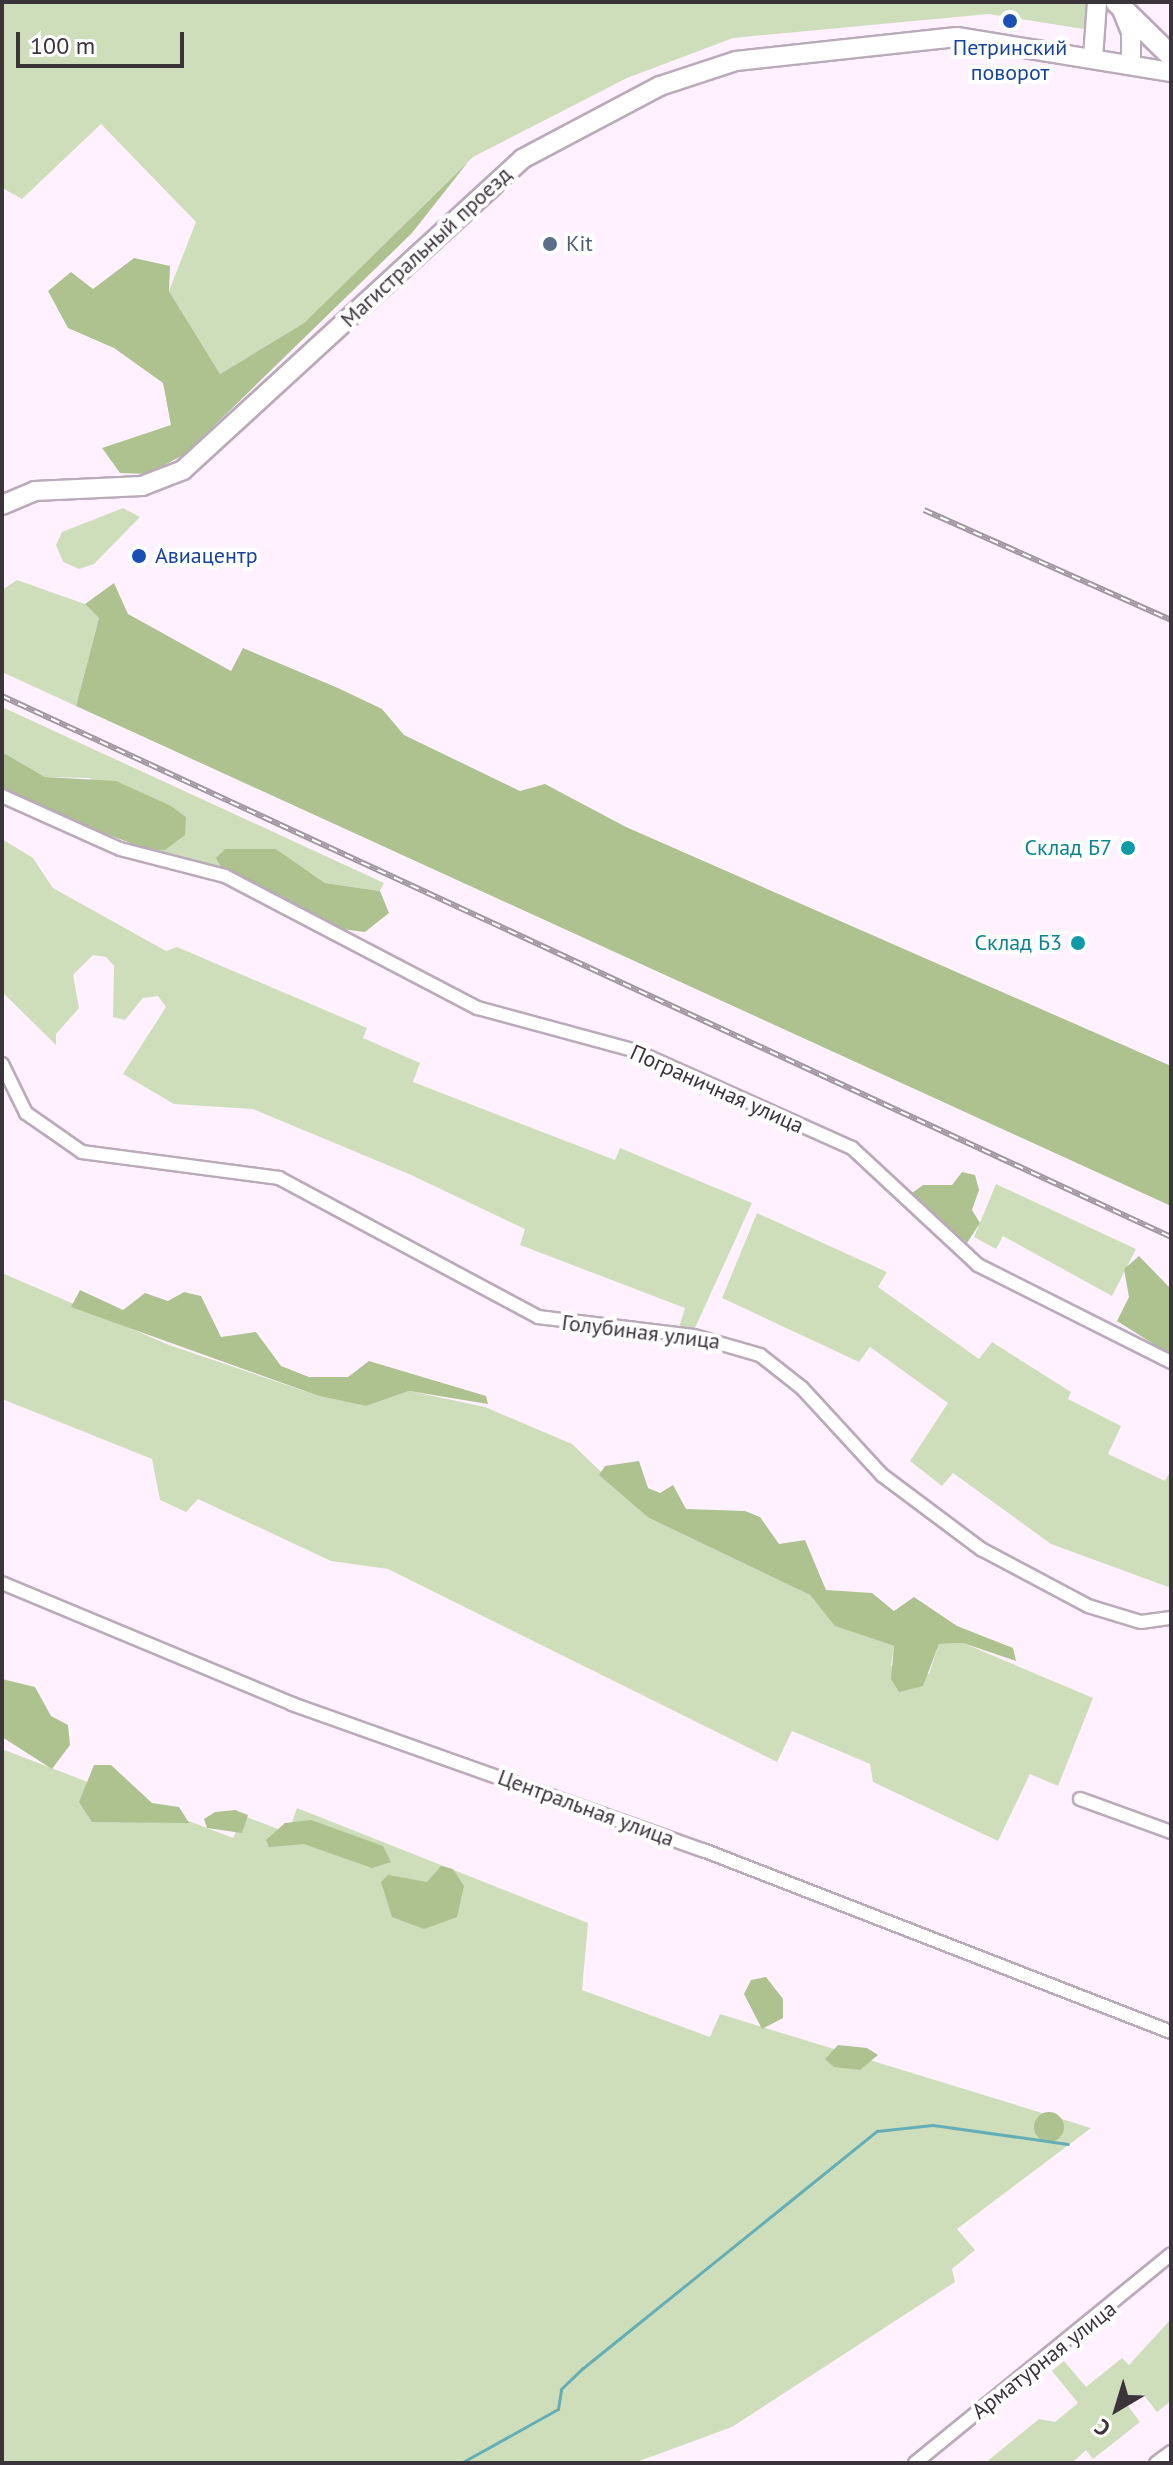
<!DOCTYPE html>
<meta charset="utf-8">
<style>
body{margin:0}
#map{position:relative;width:1173px;height:2465px;overflow:hidden;background:#fff1ff;font-family:"PT Sans",sans-serif}
div>[style]{position:absolute}
[style*='--x']{left:calc(var(--x)*1px);top:calc(var(--y)*1px);width:calc(var(--w)*1px);rotate:calc(var(--a)*1deg)}
.green>*{inset:0;background:#cfdeba}
.forest>*{inset:0;background:#adc28e}
.round{border-radius:50%}
.stream>*{height:3px;margin:-1.5px;padding:0 1.5px;transform-origin:1.5px;border-radius:1.5px;background:#64afb7}
.roads{filter:drop-shadow(2px 0 #baaaba) drop-shadow(-2px 0 #baaaba) drop-shadow(0 2px #baaaba) drop-shadow(0 -2px #baaaba)}
.street>*{height:12px;margin:-6px;padding:0 6px;transform-origin:6px;border-radius:6px;background:#fff}
.secondary>*{height:18px;margin:-9px;padding:0 9px;transform-origin:9px;border-radius:9px;background:#fff}
.primary>*{height:20px;margin:-10px;padding:0 10px;transform-origin:10px;border-radius:10px;background:#fff}
.rail>*{height:6px;margin-top:-3px;transform-origin:0;background:repeating-linear-gradient(90deg,#fff 0 9px,#a196a1 0 18px);box-sizing:border-box;border-block:2px solid #a196a1}
.dots>*{width:22px;height:22px;translate:-50% -50%;box-sizing:border-box;border:4px solid #fff;border-radius:50%}
span{translate:-50% -50%;white-space:nowrap;text-align:center;line-height:1.15;-webkit-text-stroke:8px #fff;paint-order:stroke}
.transit-label{font-size:22px;color:#164399}
.left{translate:0 -50%;text-align:left}
.service-label{font-size:22px;color:#4e5e75}
.street-label{font-size:22px;color:#3b343b}
.culture-label{font-size:22px;color:#0d838f}
.right{translate:-100% -50%;text-align:right}
.frame{position:absolute;inset:0;border:4px solid #3b343b;pointer-events:none}
.north{position:absolute;left:1077px;top:2369px;width:80px;height:80px;-webkit-text-stroke:6px #fff;paint-order:stroke;rotate:218deg;font-size:22px;font-weight:700;line-height:32px;text-align:center;color:#3b343b}
.north::after{content:'';display:block;margin:auto;width:28px;height:36px;background:#3b343b;clip-path:polygon(50% 0,100% 100%,50% 72%,0 100%)}
.scale{position:absolute;left:16px;top:32px;width:168px;height:36px;box-sizing:border-box;border:4px solid #3b343b;border-top:0;padding-left:10px;font-size:24px;line-height:28px;white-space:nowrap;color:#3b343b;-webkit-text-stroke:6px #fff;paint-order:stroke}
</style>
<div id="map">
<div class="green">
<i style="clip-path:polygon(2px 2px,1124px 2px,1083px 29px,989px 14px,733px 38px,627px 78px,473px 157px,304px 323px,220px 374px,169px 291px,196px 222px,101px 124px,22px 199px,2px 188px)"></i>
<i style="clip-path:polygon(123px 508px,140px 517px,94px 564px,79px 569px,63px 562px,56px 545px,62px 532px)"></i>
<i style="clip-path:polygon(17px 580px,85px 604px,99px 618px,76px 706px,2px 672px,2px 590px)"></i>
<i style="clip-path:polygon(2px 707px,384px 883px,380px 891px,325px 883px,276px 849px,225px 849px,222px 869px,149px 850px,165px 850px,90px 778px,45px 777px,2px 752px)"></i>
<i style="clip-path:polygon(2px 839px,33px 858px,53px 888px,166px 951px,177px 947px,367px 1028px,363px 1038px,420px 1063px,413px 1082px,615px 1160px,620px 1148px,752px 1203px,695px 1328px,679px 1327px,685px 1308px,520px 1245px,525px 1229px,409px 1174px,253px 1109px,174px 1104px,123px 1074px,166px 1007px,158px 996px,143px 998px,125px 1020px,113px 1017px,114px 966px,106px 957px,93px 955px,73px 975px,79px 1008px,56px 1034px,56px 1045px,2px 992px)"></i>
<i style="clip-path:polygon(996px 1184px,1136px 1249px,1112px 1296px,1003px 1236px,996px 1249px,974px 1237px)"></i>
<i style="clip-path:polygon(757px 1213px,887px 1272px,878px 1287px,979px 1359px,992px 1342px,1071px 1392px,1068px 1399px,1121px 1426px,1108px 1454px,1165px 1481px,1171px 1470px,1171px 1588px,1051px 1544px,953px 1473px,942px 1486px,910px 1461px,948px 1403px,870px 1347px,859px 1362px,722px 1298px)"></i>
<i style="clip-path:polygon(2px 1273px,169px 1345px,319px 1396px,366px 1406px,409px 1391px,485px 1407px,572px 1444px,649px 1518px,810px 1595px,836px 1626px,894px 1646px,891px 1666px,929px 1674px,939px 1644px,963px 1643px,1093px 1698px,1058px 1786px,1030px 1774px,998px 1841px,873px 1782px,870px 1764px,792px 1731px,777px 1762px,388px 1569px,331px 1561px,198px 1499px,186px 1512px,160px 1500px,152px 1459px,2px 1399px)"></i>
<i style="clip-path:polygon(2px 1749px,233px 1838px,244px 1816px,288px 1833px,297px 1808px,588px 1923px,582px 1990px,710px 2037px,720px 2014px,1091px 2128px,957px 2229px,975px 2250px,952px 2269px,955px 2282px,732px 2427px,634px 2463px,2px 2463px)"></i>
<i style="clip-path:polygon(1171px 2319px,1171px 2401px,1157px 2412px,1143px 2394px,1128px 2406px,1140px 2422px,1093px 2459px,1086px 2450px,1072px 2463px,985px 2463px,1039px 2419px,1055px 2422px,1078px 2403px,1052px 2371px,1064px 2361px,1086px 2387px,1122px 2358px,1129px 2365px)"></i>
</div>
<div class="forest">
<i style="clip-path:polygon(468px 162px,412px 233px,185px 454px,148px 474px,120px 473px,102px 448px,171px 425px,163px 383px,114px 348px,68px 328px,48px 291px,71px 272px,93px 289px,134px 258px,170px 266px,169px 291px,220px 374px,304px 323px)"></i>
<i style="clip-path:polygon(114px 583px,128px 614px,231px 671px,243px 648px,338px 688px,382px 709px,404px 735px,520px 791px,545px 784px,626px 827px,1171px 1066px,1171px 1206px,76px 706px,99px 618px,85px 604px)"></i>
<i style="clip-path:polygon(2px 752px,45px 777px,116px 781px,171px 806px,186px 817px,185px 835px,165px 850px,149px 850px,51px 813px,2px 790px)"></i>
<i style="clip-path:polygon(225px 849px,276px 849px,325px 883px,380px 891px,389px 913px,365px 932px,333px 928px,222px 869px,216px 858px)"></i>
<i style="clip-path:polygon(962px 1172px,975px 1175px,979px 1190px,972px 1210px,980px 1223px,967px 1243px,912px 1193px,923px 1185px,952px 1185px)"></i>
<i style="clip-path:polygon(1139px 1256px,1171px 1289px,1171px 1355px,1117px 1321px,1129px 1297px,1124px 1269px)"></i>
<i style="clip-path:polygon(80px 1290px,123px 1310px,145px 1293px,168px 1301px,184px 1292px,201px 1296px,221px 1337px,256px 1332px,281px 1366px,309px 1377px,348px 1377px,369px 1361px,486px 1396px,488px 1404px,409px 1391px,366px 1406px,319px 1396px,71px 1307px)"></i>
<i style="clip-path:polygon(639px 1461px,648px 1488px,660px 1493px,673px 1485px,686px 1509px,745px 1511px,760px 1517px,779px 1544px,805px 1540px,826px 1590px,872px 1593px,894px 1611px,914px 1597px,957px 1626px,1013px 1648px,1016px 1661px,963px 1643px,939px 1644px,923px 1686px,899px 1692px,891px 1679px,894px 1646px,835px 1626px,810px 1595px,649px 1518px,599px 1475px,605px 1466px)"></i>
<i style="clip-path:polygon(2px 1679px,35px 1687px,51px 1716px,68px 1725px,70px 1745px,52px 1769px,2px 1737px)"></i>
<i style="clip-path:polygon(94px 1765px,111px 1765px,152px 1803px,179px 1807px,189px 1823px,92px 1822px,79px 1802px)"></i>
<i style="clip-path:polygon(235px 1810px,248px 1815px,242px 1833px,207px 1828px,204px 1819px,215px 1812px)"></i>
<i style="clip-path:polygon(311px 1820px,383px 1846px,391px 1862px,372px 1868px,304px 1844px,269px 1847px,266px 1840px,285px 1823px)"></i>
<i style="clip-path:polygon(441px 1866px,453px 1869px,464px 1886px,457px 1917px,424px 1929px,392px 1917px,381px 1882px,388px 1875px,427px 1882px)"></i>
<i style="clip-path:polygon(766px 1977px,783px 1999px,783px 2018px,762px 2029px,744px 1994px,751px 1980px)"></i>
<i style="clip-path:polygon(838px 2045px,867px 2048px,878px 2055px,860px 2070px,834px 2067px,825px 2059px)"></i>
<i class="round" style="left:1034px;top:2112px;width:30px;height:30px"></i>
</div>
<div class="stream">
<i style="--x:461;--y:2463;--w:111;--a:-29.1"></i>
<i style="--x:558;--y:2409;--w:20;--a:-81"></i>
<i style="--x:561;--y:2389;--w:30;--a:-44"></i>
<i style="--x:583;--y:2368;--w:378;--a:-38.9"></i>
<i style="--x:877;--y:2131;--w:56;--a:-6.1"></i>
<i style="--x:933;--y:2125;--w:136;--a:8"></i>
</div>
<div class="roads">
<div class="street">
<i style="--x:2;--y:796;--w:129;--a:24.2"></i>
<i style="--x:120;--y:849;--w:108;--a:14.4"></i>
<i style="--x:225;--y:876;--w:285;--a:27.6"></i>
<i style="--x:478;--y:1008;--w:161;--a:15.2"></i>
<i style="--x:633;--y:1050;--w:240;--a:24.1"></i>
<i style="--x:852;--y:1148;--w:172;--a:42.9"></i>
<i style="--x:978;--y:1265;--w:216;--a:26.7"></i>
<i style="--x:2;--y:1064;--w:55;--a:63.9"></i>
<i style="--x:26;--y:1113;--w:68;--a:34.9"></i>
<i style="--x:82;--y:1152;--w:199;--a:7.5"></i>
<i style="--x:279;--y:1178;--w:294;--a:28.2"></i>
<i style="--x:538;--y:1317;--w:157;--a:6.9"></i>
<i style="--x:694;--y:1336;--w:69;--a:16.1"></i>
<i style="--x:760;--y:1355;--w:53;--a:38.2"></i>
<i style="--x:802;--y:1388;--w:118;--a:47.4"></i>
<i style="--x:882;--y:1475;--w:124;--a:36.8"></i>
<i style="--x:981;--y:1549;--w:121;--a:28"></i>
<i style="--x:1088;--y:1606;--w:55;--a:16.8"></i>
<i style="--x:1141;--y:1622;--w:30;--a:-8"></i>
<i style="--x:2;--y:1583;--w:314;--a:22.6"></i>
<i style="--x:292;--y:1704;--w:436;--a:19.6"></i>
<i style="--x:703;--y:1850;--w:502;--a:21.25"></i>
<i style="--x:1080;--y:1799;--w:97;--a:19.9"></i>
<i style="--x:915;--y:2463;--w:330;--a:-39.2"></i>
<i style="--x:1156;--y:2463;--w:19;--a:-36"></i>
</div>
<div class="secondary">
<i style="--x:1122;--y:10;--w:24;--a:68"></i>
<i style="--x:1131;--y:32;--w:33;--a:90"></i>
<i style="--x:1093;--y:58;--w:56;--a:-85.9"></i>
<i style="--x:2;--y:505;--w:36;--a:-23"></i>
<i style="--x:35;--y:491;--w:107;--a:-2.7"></i>
<i style="--x:142;--y:486;--w:44;--a:-21.3"></i>
<i style="--x:183;--y:470;--w:460;--a:-42.5"></i>
<i style="--x:522;--y:159;--w:156;--a:-27.9"></i>
<i style="--x:660;--y:86;--w:80;--a:-18.2"></i>
<i style="--x:736;--y:61;--w:222;--a:-6.2"></i>
<i style="--x:957;--y:37;--w:217;--a:9.3"></i>
</div>
<div class="primary">
<i style="--x:1116;--y:2;--w:77;--a:44.5"></i>
</div>
</div>
<div class="rail">
<i style="--x:924;--y:510;--w:270;--a:24"></i>
<i style="--x:2;--y:696;--w:1288;--a:24.83"></i>
</div>
<div class="dots">
<i style="left:1010px;top:21px;background:#1a4fb4"></i>
<i style="left:550px;top:244px;background:#5c6f8a"></i>
<i style="left:139px;top:556px;background:#1a4fb4"></i>
<i style="left:1128px;top:848px;background:#0f9aa8"></i>
<i style="left:1078px;top:943px;background:#0f9aa8"></i>
</div>
<div class="transit-label">
<span style="left:1010px;top:60px">Петринский<br>поворот</span>
<span class="left" style="left:155px;top:556px">Авиацентр</span>
</div>
<div class="service-label">
<span class="left" style="left:566px;top:244px">Kit</span>
</div>
<div class="street-label">
<span style="left:426px;top:247px;rotate:-43deg">Магистральный проезд</span>
<span style="left:717px;top:1089px;rotate:24deg">Пограничная улица</span>
<span style="left:641px;top:1332px;rotate:7deg">Голубиная улица</span>
<span style="left:586px;top:1808px;rotate:20deg">Центральная улица</span>
<span style="left:1044px;top:2360px;rotate:-38deg">Арматурная улица</span>
</div>
<div class="culture-label">
<span class="right" style="left:1112px;top:848px">Склад Б7</span>
<span class="right" style="left:1062px;top:943px">Склад Б3</span>
</div>
<div class="frame"></div>
<div class="north">С</div>
<div class="scale">100 m</div>
</div>
